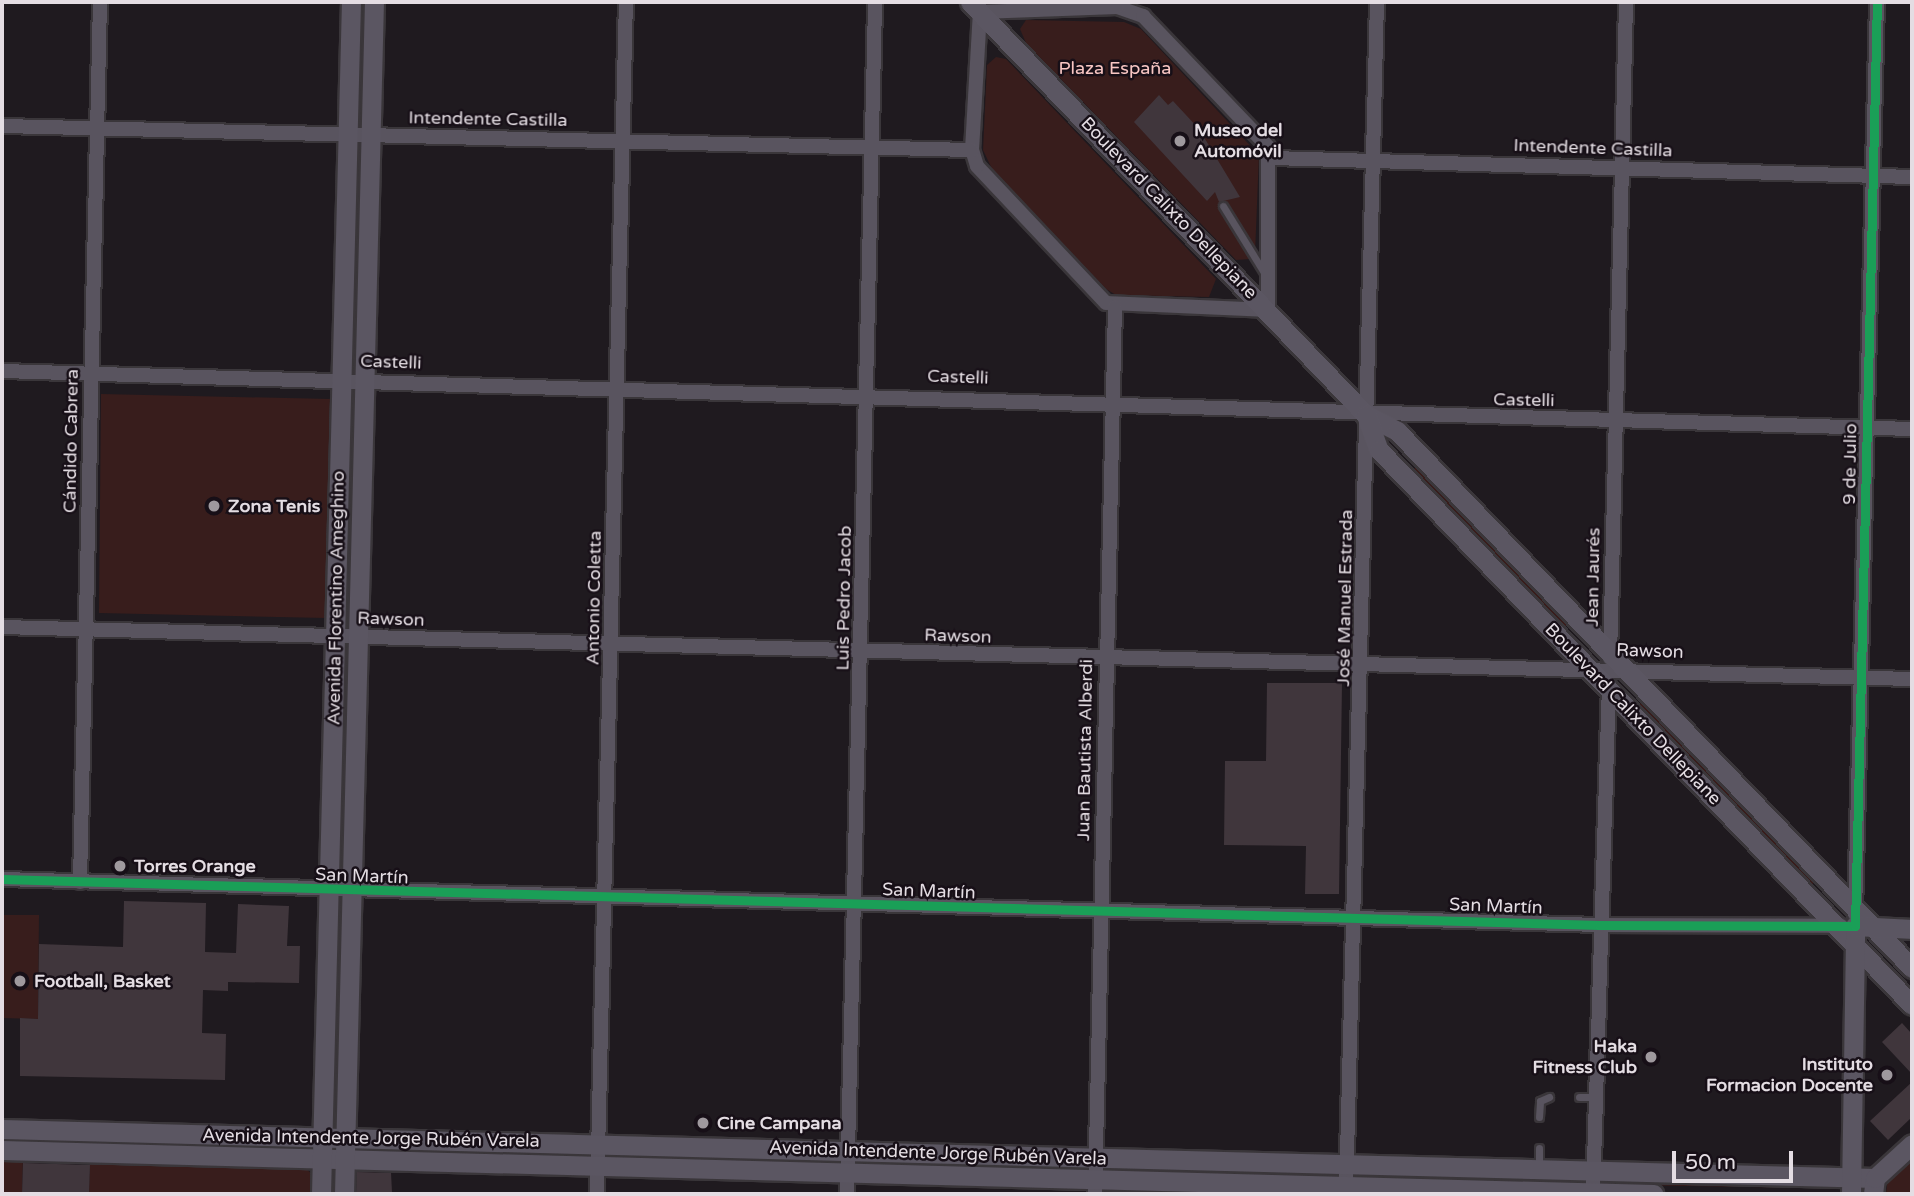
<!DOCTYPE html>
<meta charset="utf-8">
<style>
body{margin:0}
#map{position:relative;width:1914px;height:1196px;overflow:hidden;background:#1f1a1f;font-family:"Varela Round",sans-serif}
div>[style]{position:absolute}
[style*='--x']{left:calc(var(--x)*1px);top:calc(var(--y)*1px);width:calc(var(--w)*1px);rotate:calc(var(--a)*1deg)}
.green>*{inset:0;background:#381d1c}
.building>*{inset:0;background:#40363c}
.roads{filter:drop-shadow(2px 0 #3a363a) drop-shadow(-2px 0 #3a363a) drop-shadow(0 2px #3a363a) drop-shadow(0 -2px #3a363a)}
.service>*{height:7px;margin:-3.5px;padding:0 3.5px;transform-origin:3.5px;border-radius:3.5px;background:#59545f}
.minor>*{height:14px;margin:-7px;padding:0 7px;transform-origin:7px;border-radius:7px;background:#59545f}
.secondary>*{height:19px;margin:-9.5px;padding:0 9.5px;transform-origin:9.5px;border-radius:9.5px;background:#5b5662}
.cycleway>*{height:9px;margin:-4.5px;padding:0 4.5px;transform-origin:4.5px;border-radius:4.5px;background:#1a9f57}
.dots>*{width:19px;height:19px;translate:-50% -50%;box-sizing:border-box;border:4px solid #170f17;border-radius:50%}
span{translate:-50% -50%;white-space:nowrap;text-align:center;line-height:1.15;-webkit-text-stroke:5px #170f17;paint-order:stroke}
.park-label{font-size:18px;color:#f8c6c3}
.street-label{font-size:18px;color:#e4dde3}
.poi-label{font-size:18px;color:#e4dde3;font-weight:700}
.left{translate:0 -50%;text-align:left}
.right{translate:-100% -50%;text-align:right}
.frame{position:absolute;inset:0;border:4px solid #e4dde3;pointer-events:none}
.scale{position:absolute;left:1672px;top:1151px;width:121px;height:32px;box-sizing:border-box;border:4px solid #e4dde3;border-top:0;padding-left:9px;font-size:21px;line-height:24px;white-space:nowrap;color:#e4dde3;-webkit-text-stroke:5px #170f17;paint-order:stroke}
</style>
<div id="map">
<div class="green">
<i style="clip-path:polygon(359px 2px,367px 2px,360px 118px,357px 117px)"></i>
<i style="clip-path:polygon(1026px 20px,1124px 22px,1141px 29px,1259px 155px,1255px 254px,1250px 259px,1236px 260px,1026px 43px,1020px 29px)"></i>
<i style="clip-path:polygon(996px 57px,1006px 59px,1216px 279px,1209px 297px,1116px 295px,1106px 289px,992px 169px,983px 150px,987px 65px)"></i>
<i style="clip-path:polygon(359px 152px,356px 367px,353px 368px,356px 153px)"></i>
<i style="clip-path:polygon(101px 394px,330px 399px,326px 618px,99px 613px)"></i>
<i style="clip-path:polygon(353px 405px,350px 619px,347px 620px,344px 619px)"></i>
<i style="clip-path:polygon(1419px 464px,1570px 622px,1561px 631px,1410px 473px)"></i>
<i style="clip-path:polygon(346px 653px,343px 868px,340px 869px,343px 654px)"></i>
<i style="clip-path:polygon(1644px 700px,1817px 880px,1808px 888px,1636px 708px)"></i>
<i style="clip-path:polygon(340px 906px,337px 1120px,334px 1122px,337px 907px)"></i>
<i style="clip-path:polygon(2px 915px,39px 915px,38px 1019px,2px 1018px)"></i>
<i style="clip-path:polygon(2px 1136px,304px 1145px,305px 1147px,2px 1144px)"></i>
<i style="clip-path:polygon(1912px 1154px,1912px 1194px,1886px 1194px,1888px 1176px)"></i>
<i style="clip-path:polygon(2px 1156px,23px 1156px,22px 1194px,2px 1194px)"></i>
<i style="clip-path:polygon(90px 1158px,301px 1164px,315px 1177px,315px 1194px,89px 1194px)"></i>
<i style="clip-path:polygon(1122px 1166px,1313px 1172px,1314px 1175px,1122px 1171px)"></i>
<i style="clip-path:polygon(1370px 1172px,1561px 1178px,1562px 1181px,1369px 1178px)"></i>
<i style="clip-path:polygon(1623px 1178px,1814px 1185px,1815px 1188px,1625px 1185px)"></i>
</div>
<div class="building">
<i style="clip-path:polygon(1159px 95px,1168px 105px,1173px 101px,1199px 129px,1240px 197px,1219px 202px,1215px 192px,1207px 201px,1134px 122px)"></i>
<i style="clip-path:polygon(1267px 683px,1342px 683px,1339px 894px,1305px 894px,1306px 846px,1224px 845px,1225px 761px,1266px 761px)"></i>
<i style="clip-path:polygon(124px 901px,206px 903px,205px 952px,236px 953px,238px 904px,289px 906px,287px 946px,300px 946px,299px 983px,228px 982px,228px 991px,203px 990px,202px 1033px,226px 1034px,225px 1080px,20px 1076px,20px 1018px,38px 1019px,39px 944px,123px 947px)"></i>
<i style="clip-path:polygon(1902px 1023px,1912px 1034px,1912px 1074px,1882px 1042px)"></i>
<i style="clip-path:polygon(1912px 1082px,1912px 1117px,1888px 1140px,1870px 1121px)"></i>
<i style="clip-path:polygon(23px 1163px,90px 1165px,89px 1194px,22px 1194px)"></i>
<i style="clip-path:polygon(357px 1172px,391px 1173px,392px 1192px,356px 1192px)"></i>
</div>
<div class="roads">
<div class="service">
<i style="--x:1223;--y:206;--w:80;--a:58.3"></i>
<i style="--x:1579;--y:1097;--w:16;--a:0"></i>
<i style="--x:1539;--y:1117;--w:16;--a:-86"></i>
<i style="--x:1540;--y:1101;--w:10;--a:-24"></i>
<i style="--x:1539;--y:1148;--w:21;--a:90"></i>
</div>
<div class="minor">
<i style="--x:1117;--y:7;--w:28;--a:19"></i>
<i style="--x:1143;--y:16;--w:181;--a:46.3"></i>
<i style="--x:1268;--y:147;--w:163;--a:90"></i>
<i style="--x:1268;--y:310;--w:162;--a:-177.5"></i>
<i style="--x:1106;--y:303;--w:188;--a:-133.3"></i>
<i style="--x:977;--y:166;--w:17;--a:-107"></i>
<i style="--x:972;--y:150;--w:138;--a:-86.7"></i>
<i style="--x:980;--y:12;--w:137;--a:-2.1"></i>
<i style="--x:2;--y:126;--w:970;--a:1.42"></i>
<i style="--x:1272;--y:158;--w:640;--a:1.7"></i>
<i style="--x:2;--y:371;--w:1911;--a:1.74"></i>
<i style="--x:2;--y:627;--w:1911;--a:1.56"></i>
<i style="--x:1610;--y:658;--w:656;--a:-88.6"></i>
<i style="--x:2;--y:879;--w:1598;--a:1.65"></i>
<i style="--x:1599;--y:925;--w:242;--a:0.2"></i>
<i style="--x:80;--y:882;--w:880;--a:-88.7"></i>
<i style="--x:1855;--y:914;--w:912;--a:-88.62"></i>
<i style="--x:1346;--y:1193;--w:1191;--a:-88.51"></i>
<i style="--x:597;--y:1194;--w:1192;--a:-88.61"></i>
<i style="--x:847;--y:1194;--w:1192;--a:-88.65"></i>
<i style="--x:1095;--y:1194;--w:887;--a:-88.71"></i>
<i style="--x:1593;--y:1194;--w:509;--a:-88.2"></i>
</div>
<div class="secondary">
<i style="--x:970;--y:2;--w:572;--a:46.2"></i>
<i style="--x:1366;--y:415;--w:35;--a:27"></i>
<i style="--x:1397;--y:431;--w:744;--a:46.2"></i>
<i style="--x:1366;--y:415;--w:37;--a:70"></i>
<i style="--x:1379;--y:450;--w:769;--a:46.16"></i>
<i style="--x:2;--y:1129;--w:1874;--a:1.5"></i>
<i style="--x:2;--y:1150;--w:1652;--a:1.53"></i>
<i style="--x:321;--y:1194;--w:1192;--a:-88.56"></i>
<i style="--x:344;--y:1194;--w:1192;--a:-88.56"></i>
<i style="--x:1851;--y:1194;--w:268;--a:-89.1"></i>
<i style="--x:1855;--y:926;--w:57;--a:3"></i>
<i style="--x:1873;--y:1194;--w:16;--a:-83"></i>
<i style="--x:1875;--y:1178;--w:50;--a:-42.6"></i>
</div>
</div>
<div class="cycleway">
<i style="--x:2;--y:879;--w:1598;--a:1.65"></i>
<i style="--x:1599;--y:925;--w:256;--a:0.2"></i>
<i style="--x:1855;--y:926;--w:924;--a:-88.64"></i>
</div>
<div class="dots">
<i style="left:1180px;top:141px;background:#9f999e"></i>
<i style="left:214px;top:506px;background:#9f999e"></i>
<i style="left:120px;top:866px;background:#9f999e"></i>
<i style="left:20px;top:981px;background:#9f999e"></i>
<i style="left:1651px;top:1057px;background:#9f999e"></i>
<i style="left:1887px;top:1075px;background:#9f999e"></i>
<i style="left:703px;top:1123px;background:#9f999e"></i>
</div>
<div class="park-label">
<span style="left:1115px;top:68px">Plaza España</span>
</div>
<div class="street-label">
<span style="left:488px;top:119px;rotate:1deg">Intendente Castilla</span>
<span style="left:1593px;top:148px;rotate:2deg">Intendente Castilla</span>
<span style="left:1169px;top:208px;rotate:46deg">Boulevard Calixto Dellepiane</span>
<span style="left:391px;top:362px;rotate:2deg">Castelli</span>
<span style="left:958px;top:377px;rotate:2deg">Castelli</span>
<span style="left:1524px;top:400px;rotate:1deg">Castelli</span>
<span style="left:71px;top:441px;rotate:-89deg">Cándido Cabrera</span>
<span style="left:1850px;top:464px;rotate:-89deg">9 de Julio</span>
<span style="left:1593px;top:577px;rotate:-89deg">Jean Jaurés</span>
<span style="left:336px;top:598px;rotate:-89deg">Avenida Florentino Ameghino</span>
<span style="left:594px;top:598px;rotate:-89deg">Antonio Coletta</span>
<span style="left:844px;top:598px;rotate:-89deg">Luis Pedro Jacob</span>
<span style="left:1345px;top:598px;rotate:-89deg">José Manuel Estrada</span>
<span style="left:391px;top:619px;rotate:2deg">Rawson</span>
<span style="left:958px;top:636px;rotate:2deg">Rawson</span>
<span style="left:1650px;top:651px;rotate:2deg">Rawson</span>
<span style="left:1633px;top:714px;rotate:46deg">Boulevard Calixto Dellepiane</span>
<span style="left:1085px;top:750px;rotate:-89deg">Juan Bautista Alberdi</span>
<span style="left:362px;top:876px;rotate:2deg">San Martín</span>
<span style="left:929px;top:891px;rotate:2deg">San Martín</span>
<span style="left:1496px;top:906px;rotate:2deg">San Martín</span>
<span style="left:371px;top:1138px;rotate:1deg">Avenida Intendente Jorge Rubén Varela</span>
<span style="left:938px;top:1153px;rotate:2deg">Avenida Intendente Jorge Rubén Varela</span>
</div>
<div class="poi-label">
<span class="left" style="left:1194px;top:141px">Museo del<br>Automóvil</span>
<span class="left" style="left:228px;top:506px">Zona Tenis</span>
<span class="left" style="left:134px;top:866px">Torres Orange</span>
<span class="left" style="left:34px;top:981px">Football, Basket</span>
<span class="right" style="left:1637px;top:1057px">Haka<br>Fitness Club</span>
<span class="right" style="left:1873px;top:1075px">Instituto<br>Formacion Docente</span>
<span class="left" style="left:717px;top:1123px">Cine Campana</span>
</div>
<div class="frame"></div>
<div class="scale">50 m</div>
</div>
